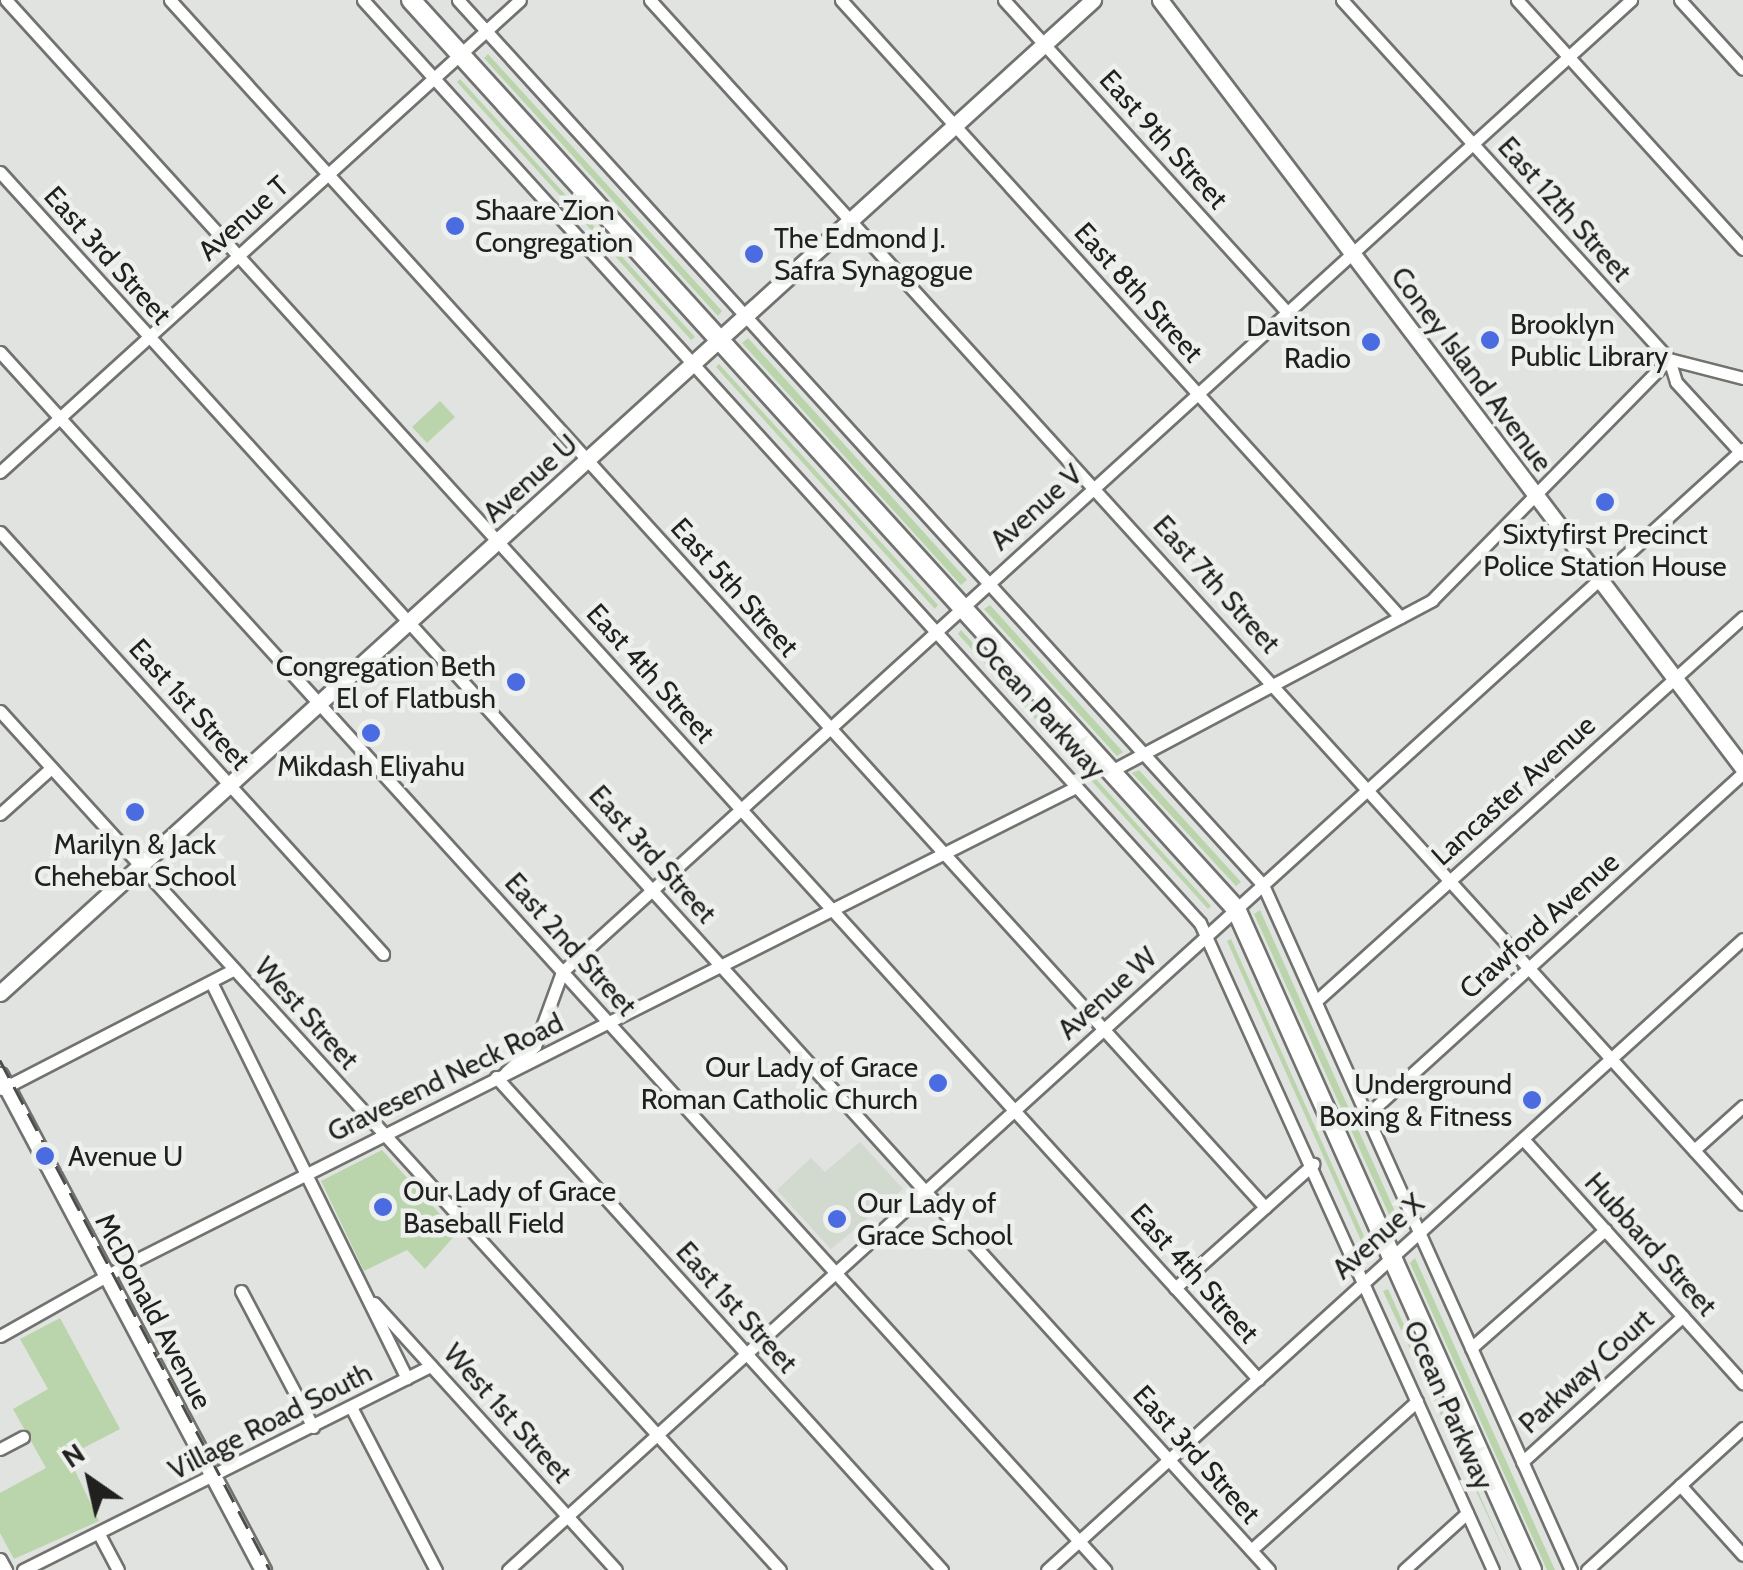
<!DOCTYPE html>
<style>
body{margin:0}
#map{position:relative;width:1743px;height:1570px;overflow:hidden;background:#e0e3df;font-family:Cabin,sans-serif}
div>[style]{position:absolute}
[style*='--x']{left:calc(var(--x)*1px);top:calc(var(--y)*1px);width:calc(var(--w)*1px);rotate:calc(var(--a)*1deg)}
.built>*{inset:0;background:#d2d9ce}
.green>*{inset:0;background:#bad5ab}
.roads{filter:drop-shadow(2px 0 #71736f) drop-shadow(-2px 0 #71736f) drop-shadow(0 2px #71736f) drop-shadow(0 -2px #71736f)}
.street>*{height:11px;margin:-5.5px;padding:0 5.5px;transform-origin:5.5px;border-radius:5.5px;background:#fff}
.secondary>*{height:15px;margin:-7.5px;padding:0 7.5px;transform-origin:7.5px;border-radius:7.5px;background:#fff}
.primary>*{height:18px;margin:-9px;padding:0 9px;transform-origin:9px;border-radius:9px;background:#fff}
.rail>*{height:2.5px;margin-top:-1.25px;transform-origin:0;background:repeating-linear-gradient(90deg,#4d4e4c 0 20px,transparent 0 30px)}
.dots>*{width:28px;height:28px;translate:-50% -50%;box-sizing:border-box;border:5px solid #edf0ec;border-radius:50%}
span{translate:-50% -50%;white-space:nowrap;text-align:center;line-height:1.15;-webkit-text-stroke:9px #edf0ec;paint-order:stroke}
.street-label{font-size:28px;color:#20211f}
.poi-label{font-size:28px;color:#20211f}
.left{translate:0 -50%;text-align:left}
.right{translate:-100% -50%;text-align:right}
.north{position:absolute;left:40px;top:1430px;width:100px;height:100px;-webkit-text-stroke:8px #edf0ec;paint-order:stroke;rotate:326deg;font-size:28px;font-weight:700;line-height:40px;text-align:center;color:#20211f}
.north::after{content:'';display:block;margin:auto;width:35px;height:45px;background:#20211f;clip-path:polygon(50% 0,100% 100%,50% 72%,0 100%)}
</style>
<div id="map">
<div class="built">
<i style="clip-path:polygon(860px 1142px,903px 1189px,831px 1249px,777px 1190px,811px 1158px,825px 1172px)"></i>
</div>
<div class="green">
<i style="clip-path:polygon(488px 54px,722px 311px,718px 316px,484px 58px)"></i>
<i style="clip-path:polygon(460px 79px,695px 337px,691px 340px,457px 82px)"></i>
<i style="clip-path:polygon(748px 338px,967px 580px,961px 585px,742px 343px)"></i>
<i style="clip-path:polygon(719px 364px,938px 605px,935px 609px,716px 367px)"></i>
<i style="clip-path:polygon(440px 401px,455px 417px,427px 443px,412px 427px)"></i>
<i style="clip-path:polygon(990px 605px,1123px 752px,1117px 756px,984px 609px)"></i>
<i style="clip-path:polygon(961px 630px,1211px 906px,1208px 909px,958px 634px)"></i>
<i style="clip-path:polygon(1139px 770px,1241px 882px,1236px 886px,1132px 773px)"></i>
<i style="clip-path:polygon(1260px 910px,1401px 1225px,1396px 1230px,1254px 914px)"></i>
<i style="clip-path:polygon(1231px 939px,1372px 1254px,1368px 1256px,1227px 941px)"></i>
<i style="clip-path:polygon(382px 1150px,457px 1233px,425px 1269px,407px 1250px,364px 1271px,321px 1181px)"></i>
<i style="clip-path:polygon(1415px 1258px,1555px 1570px,1547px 1570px,1410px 1263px)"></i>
<i style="clip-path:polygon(1388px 1289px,1513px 1570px,1383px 1291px)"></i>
<i style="clip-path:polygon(60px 1318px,120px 1429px,68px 1456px,99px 1521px,14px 1559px,0 1533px,0 1493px,46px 1468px,13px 1409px,48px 1389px,20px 1339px)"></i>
</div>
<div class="roads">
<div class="street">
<i style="--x:6;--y:0;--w:1863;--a:47.76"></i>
<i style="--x:170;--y:0;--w:1630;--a:47.79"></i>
<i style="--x:363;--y:0;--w:1246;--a:47.8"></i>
<i style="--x:1200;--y:923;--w:710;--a:65.64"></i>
<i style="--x:458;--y:0;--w:1196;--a:47.71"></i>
<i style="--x:1263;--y:885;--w:751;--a:65.79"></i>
<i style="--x:650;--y:0;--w:1626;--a:47.77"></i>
<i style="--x:841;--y:0;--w:833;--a:47.82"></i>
<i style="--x:1004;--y:0;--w:421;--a:47.8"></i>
<i style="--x:1342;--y:0;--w:486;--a:47.7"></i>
<i style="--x:1669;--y:359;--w:24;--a:73"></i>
<i style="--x:1676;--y:382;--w:99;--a:47.5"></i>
<i style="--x:1517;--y:0;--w:336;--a:47.8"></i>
<i style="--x:1680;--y:0;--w:93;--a:47.6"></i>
<i style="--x:0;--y:172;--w:1888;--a:47.77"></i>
<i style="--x:0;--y:352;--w:1645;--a:47.78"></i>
<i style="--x:0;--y:472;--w:702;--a:-42.23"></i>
<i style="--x:0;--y:532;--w:570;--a:47.77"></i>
<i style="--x:0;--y:711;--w:1160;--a:47.76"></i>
<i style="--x:1111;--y:771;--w:364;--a:-28"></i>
<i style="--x:1432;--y:600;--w:338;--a:-45.5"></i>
<i style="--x:1669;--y:359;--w:76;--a:14.4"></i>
<i style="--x:0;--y:814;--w:69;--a:-42"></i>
<i style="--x:211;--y:982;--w:442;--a:63.7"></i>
<i style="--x:1316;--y:1001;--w:574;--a:-41.96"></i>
<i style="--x:506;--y:1072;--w:39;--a:-42"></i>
<i style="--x:535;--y:1046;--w:79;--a:-70"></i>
<i style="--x:562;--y:972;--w:1445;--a:-42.28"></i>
<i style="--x:496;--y:1077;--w:665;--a:47.87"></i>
<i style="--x:2;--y:1089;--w:261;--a:-27.3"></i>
<i style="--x:1368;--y:1114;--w:507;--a:-42.28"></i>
<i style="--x:1523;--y:1139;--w:329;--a:48"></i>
<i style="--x:1694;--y:1150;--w:66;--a:-41.9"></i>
<i style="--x:1175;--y:1288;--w:186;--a:-41.9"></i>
<i style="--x:241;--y:1291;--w:154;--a:62.1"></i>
<i style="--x:374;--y:1303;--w:360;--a:47.8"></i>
<i style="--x:0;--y:1336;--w:142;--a:-29.4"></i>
<i style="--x:124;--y:1266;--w:1066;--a:-26.71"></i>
<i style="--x:1471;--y:1348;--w:179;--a:-41.4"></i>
<i style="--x:351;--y:1407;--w:184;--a:62.5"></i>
<i style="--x:0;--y:1449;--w:26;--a:-28"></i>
<i style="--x:1522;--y:1462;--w:217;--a:-42.2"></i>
<i style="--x:1680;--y:1485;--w:94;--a:48"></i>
<i style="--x:100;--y:1536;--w:38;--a:62"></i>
<i style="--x:1251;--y:1550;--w:223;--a:-41.9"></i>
<i style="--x:0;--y:1559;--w:13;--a:61"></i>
<i style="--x:23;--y:1570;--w:456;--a:-26.6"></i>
<i style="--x:508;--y:1570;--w:1668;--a:-42.23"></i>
<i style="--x:1047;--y:1570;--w:939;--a:-42.2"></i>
<i style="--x:1404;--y:1570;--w:85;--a:-42.1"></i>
<i style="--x:1587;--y:1570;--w:211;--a:-42.3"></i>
</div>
<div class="secondary">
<i style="--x:1160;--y:0;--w:964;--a:52.8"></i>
<i style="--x:0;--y:993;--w:1477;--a:-42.26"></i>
<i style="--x:0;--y:1075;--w:561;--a:62.02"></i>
</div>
<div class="primary">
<i style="--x:411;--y:0;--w:1228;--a:47.77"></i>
<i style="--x:1236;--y:909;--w:724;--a:65.88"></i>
</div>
</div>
<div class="rail">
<i style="--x:0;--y:1060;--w:577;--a:62.1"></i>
</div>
<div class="dots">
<i style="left:455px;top:226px;background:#4a6ce0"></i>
<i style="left:754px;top:254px;background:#4a6ce0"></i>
<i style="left:1490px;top:340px;background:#4a6ce0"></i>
<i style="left:1371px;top:342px;background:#4a6ce0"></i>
<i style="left:1605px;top:502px;background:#4a6ce0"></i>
<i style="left:516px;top:682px;background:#4a6ce0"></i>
<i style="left:371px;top:733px;background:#4a6ce0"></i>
<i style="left:135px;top:812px;background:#4a6ce0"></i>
<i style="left:938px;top:1083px;background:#4a6ce0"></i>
<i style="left:1532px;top:1100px;background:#4a6ce0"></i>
<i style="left:45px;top:1156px;background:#4a6ce0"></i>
<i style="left:383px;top:1207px;background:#4a6ce0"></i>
<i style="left:837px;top:1219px;background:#4a6ce0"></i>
</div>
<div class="street-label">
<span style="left:1164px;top:139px;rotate:48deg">East 9th Street</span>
<span style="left:1565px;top:209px;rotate:48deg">East 12th Street</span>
<span style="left:243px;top:218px;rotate:-42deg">Avenue T</span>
<span style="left:108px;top:255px;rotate:48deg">East 3rd Street</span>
<span style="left:1139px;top:292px;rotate:48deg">East 8th Street</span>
<span style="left:1472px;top:369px;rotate:53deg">Coney Island Avenue</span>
<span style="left:530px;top:478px;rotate:-42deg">Avenue U</span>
<span style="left:1036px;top:507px;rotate:-42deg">Avenue V</span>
<span style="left:1217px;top:584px;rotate:48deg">East 7th Street</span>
<span style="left:735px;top:587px;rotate:48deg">East 5th Street</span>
<span style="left:651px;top:673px;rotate:48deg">East 4th Street</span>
<span style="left:190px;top:704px;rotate:48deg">East 1st Street</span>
<span style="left:1040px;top:707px;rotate:48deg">Ocean Parkway</span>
<span style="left:1513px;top:790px;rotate:-42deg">Lancaster Avenue</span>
<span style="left:653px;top:854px;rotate:48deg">East 3rd Street</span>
<span style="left:1539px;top:925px;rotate:-42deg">Crawford Avenue</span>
<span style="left:571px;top:944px;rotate:48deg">East 2nd Street</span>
<span style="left:1107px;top:993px;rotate:-42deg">Avenue W</span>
<span style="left:307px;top:1013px;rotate:48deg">West Street</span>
<span style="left:445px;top:1077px;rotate:-26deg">Gravesend Neck Road</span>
<span style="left:1378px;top:1236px;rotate:-42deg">Avenue X</span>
<span style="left:1651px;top:1244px;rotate:48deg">Hubbard Street</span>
<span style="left:1195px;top:1273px;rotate:48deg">East 4th Street</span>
<span style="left:737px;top:1307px;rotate:48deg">East 1st Street</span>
<span style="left:154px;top:1311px;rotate:62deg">McDonald Avenue</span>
<span style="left:1586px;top:1371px;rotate:-42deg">Parkway Court</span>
<span style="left:1449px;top:1405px;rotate:66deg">Ocean Parkway</span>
<span style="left:508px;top:1413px;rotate:48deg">West 1st Street</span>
<span style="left:270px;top:1421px;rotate:-27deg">Village Road South</span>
<span style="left:1197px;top:1454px;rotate:48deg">East 3rd Street</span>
</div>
<div class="poi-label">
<span class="left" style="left:475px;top:226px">Shaare Zion<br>Congregation</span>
<span class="left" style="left:774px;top:254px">The Edmond J.<br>Safra Synagogue</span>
<span class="left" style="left:1510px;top:340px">Brooklyn<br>Public Library</span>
<span class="right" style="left:1351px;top:342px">Davitson<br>Radio</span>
<span style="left:1605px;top:550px">Sixtyfirst Precinct<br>Police Station House</span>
<span class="right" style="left:496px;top:682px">Congregation Beth<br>El of Flatbush</span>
<span style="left:371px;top:766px">Mikdash Eliyahu</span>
<span style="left:135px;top:860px">Marilyn &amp; Jack<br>Chehebar School</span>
<span class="right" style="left:918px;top:1083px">Our Lady of Grace<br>Roman Catholic Church</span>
<span class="right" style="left:1512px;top:1100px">Underground<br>Boxing &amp; Fitness</span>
<span class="left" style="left:68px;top:1156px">Avenue U</span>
<span class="left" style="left:403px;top:1207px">Our Lady of Grace<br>Baseball Field</span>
<span class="left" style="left:857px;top:1219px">Our Lady of<br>Grace School</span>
</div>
<div class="north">N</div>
</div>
